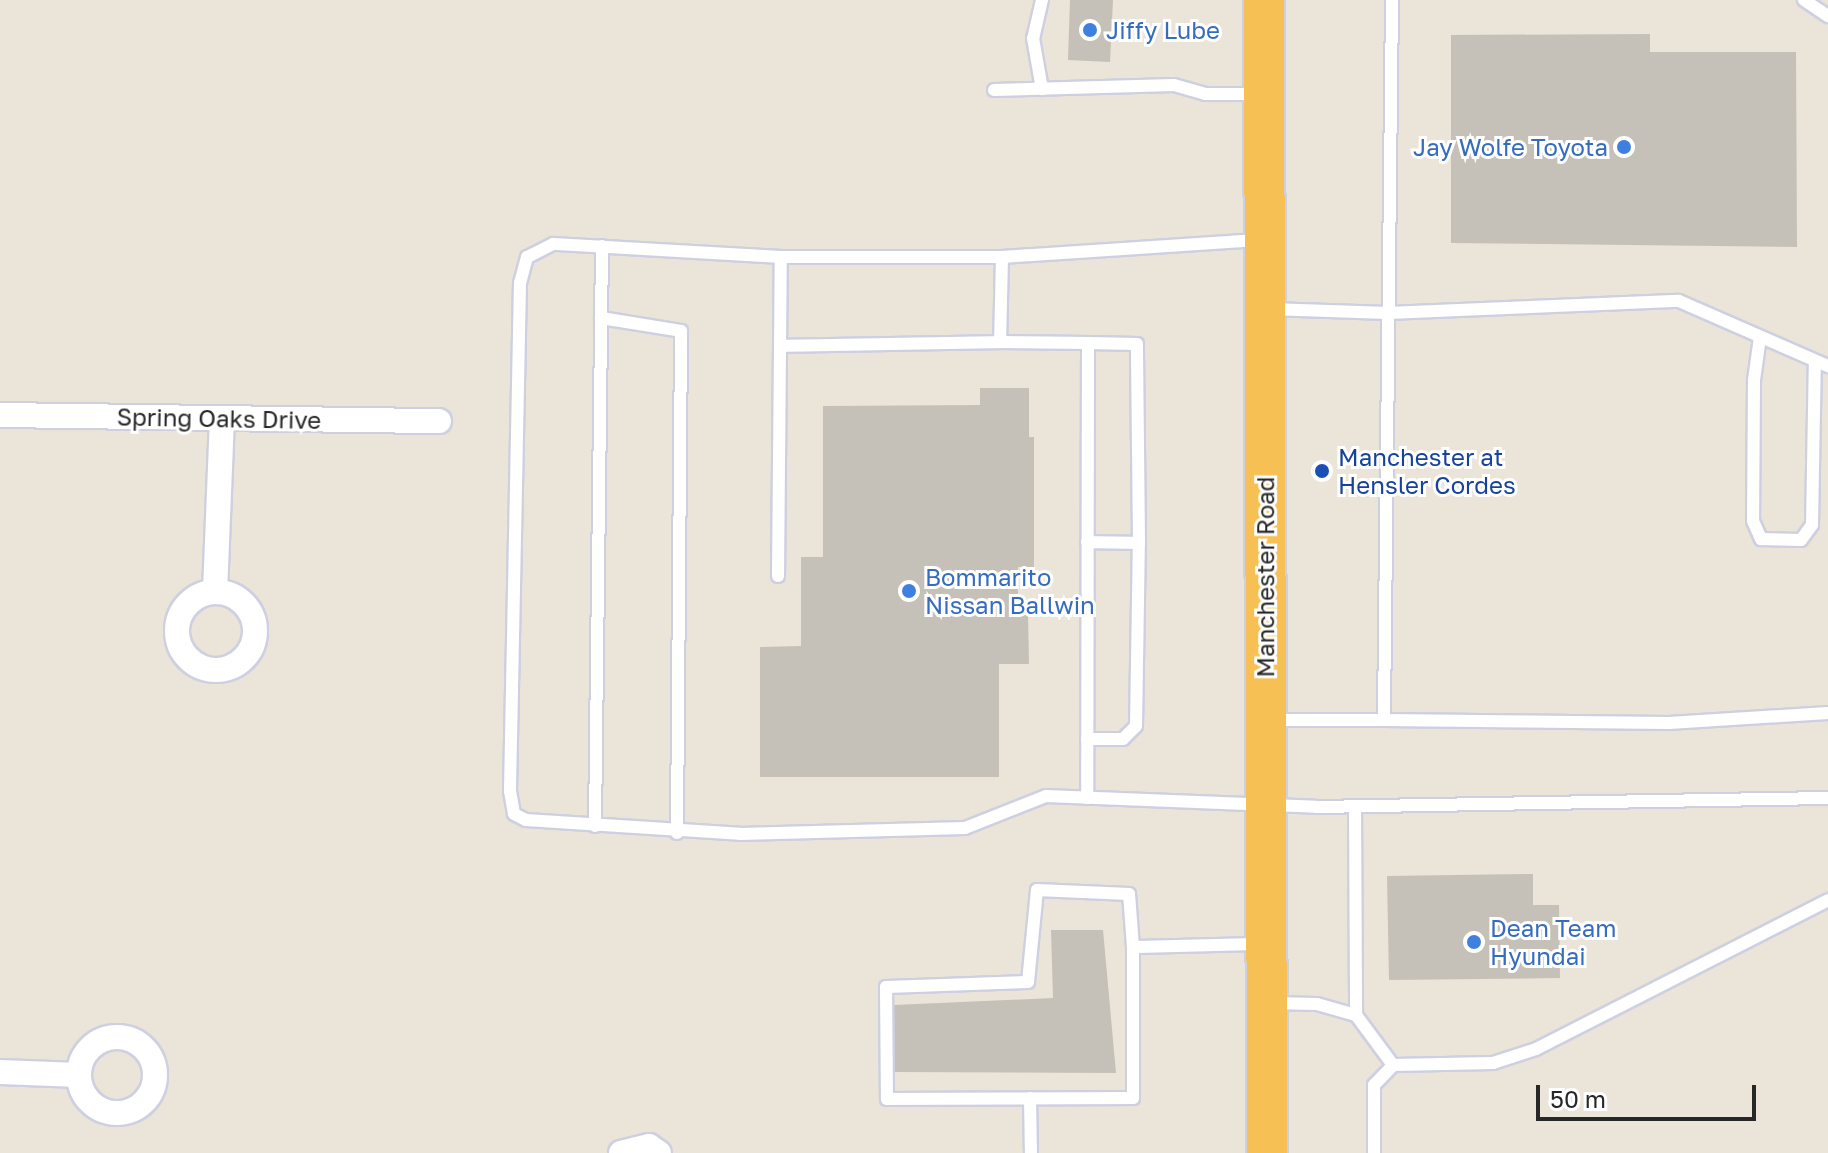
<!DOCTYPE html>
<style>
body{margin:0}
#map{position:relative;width:1828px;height:1153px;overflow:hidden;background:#eae4d9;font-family:"Golos Text",sans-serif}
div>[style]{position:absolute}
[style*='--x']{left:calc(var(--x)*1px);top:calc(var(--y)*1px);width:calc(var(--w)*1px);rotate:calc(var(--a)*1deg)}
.building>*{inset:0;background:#c5c1b9}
.roads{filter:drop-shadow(2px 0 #ced0e1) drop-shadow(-2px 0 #ced0e1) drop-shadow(0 2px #ced0e1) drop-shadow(0 -2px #ced0e1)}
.service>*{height:12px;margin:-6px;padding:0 6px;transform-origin:6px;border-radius:6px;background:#fff}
.minor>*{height:24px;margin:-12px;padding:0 12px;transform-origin:12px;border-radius:12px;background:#fff}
.minor>.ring{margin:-12px;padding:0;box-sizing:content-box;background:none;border:24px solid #fff;border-radius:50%}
.trunk>*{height:40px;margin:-20px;padding:0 20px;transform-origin:20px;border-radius:20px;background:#f6c055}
.dots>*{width:22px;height:22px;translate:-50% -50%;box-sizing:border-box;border:4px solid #fff;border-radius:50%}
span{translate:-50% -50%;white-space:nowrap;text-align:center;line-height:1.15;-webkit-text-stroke:6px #fff;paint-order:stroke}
.shop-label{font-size:24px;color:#366cbe}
.left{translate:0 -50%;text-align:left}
.right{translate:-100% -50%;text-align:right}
.street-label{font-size:24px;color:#272727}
.transit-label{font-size:24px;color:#164399}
.scale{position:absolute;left:1536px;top:1085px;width:220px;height:36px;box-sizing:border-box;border:4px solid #272727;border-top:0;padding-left:10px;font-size:24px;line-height:28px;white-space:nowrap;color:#272727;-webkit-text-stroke:6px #fff;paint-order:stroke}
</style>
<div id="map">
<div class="building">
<i style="clip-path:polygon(1070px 0,1113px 0,1110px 62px,1068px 60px)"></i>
<i style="clip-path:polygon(1650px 34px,1650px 52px,1796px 52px,1797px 247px,1451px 243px,1451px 35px)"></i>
<i style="clip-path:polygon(980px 388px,1029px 388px,1029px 437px,1034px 437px,1034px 567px,1018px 567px,1018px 614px,1028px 614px,1029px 664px,999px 664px,999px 777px,760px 777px,760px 647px,801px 646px,801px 557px,823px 557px,823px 406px,980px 405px)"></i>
<i style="clip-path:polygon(1533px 874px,1533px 905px,1559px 905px,1560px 978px,1389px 980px,1387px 876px)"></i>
<i style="clip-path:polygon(1051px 930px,1103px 930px,1116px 1073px,895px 1072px,894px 1005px,1053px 998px)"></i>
</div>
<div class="roads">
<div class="service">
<i style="--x:1042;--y:0;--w:39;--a:103"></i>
<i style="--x:1033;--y:38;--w:52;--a:80"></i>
<i style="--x:1392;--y:0;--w:720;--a:90.64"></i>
<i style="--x:1384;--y:720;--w:285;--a:0.6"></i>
<i style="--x:1669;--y:723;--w:159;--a:-3.6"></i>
<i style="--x:1804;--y:0;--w:29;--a:34"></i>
<i style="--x:994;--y:90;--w:180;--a:-1.6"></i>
<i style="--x:1174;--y:85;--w:32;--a:16"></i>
<i style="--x:1205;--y:94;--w:52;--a:0"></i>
<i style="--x:1258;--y:240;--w:257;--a:176.2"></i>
<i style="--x:1002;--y:257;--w:221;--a:180"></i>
<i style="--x:781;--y:257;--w:228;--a:-176.7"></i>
<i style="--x:553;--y:244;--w:29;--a:153"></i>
<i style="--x:527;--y:257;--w:27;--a:105"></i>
<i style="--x:520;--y:283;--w:508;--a:91.13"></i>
<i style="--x:510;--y:791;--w:23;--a:80"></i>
<i style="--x:514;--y:814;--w:13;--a:27"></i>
<i style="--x:526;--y:820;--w:214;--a:3.7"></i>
<i style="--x:740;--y:834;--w:225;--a:-1.5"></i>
<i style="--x:965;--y:828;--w:87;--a:-21.6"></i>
<i style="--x:1046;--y:796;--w:270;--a:2.3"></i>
<i style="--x:1316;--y:807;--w:512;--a:-1.01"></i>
<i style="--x:1002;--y:257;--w:85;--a:91.3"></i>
<i style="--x:1000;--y:342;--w:88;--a:0.7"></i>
<i style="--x:1088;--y:343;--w:455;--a:90.1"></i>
<i style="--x:1269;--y:309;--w:119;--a:1.9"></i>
<i style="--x:1388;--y:313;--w:291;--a:-2.4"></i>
<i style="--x:1679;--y:301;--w:163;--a:23.6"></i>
<i style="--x:601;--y:318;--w:81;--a:9.2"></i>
<i style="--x:681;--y:331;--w:502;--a:90.46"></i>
<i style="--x:1760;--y:337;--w:43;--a:97.9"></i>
<i style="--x:1754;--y:380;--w:141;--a:90.4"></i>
<i style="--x:1753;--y:521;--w:20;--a:66"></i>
<i style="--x:1761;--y:539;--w:40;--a:1.4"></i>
<i style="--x:1801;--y:540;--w:19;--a:-54"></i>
<i style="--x:1812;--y:525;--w:164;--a:-89"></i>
<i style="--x:780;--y:346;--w:220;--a:-1"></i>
<i style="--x:1087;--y:542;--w:52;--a:1.1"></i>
<i style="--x:778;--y:576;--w:319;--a:-89.5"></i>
<i style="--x:1269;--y:720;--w:115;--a:0"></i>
<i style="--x:1087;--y:739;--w:36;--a:0"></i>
<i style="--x:1123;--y:739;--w:18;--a:-45"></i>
<i style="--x:1136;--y:726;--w:183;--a:-89.1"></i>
<i style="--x:1139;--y:543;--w:199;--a:-90.6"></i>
<i style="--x:1137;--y:344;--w:49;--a:-178.8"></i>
<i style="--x:1355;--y:806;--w:209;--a:89.7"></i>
<i style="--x:595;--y:826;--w:580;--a:-89.31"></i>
<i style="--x:1133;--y:947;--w:53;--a:-94.3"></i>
<i style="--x:1129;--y:894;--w:92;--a:-177.5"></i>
<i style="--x:1037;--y:890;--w:92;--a:95.6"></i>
<i style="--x:1028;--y:982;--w:142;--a:178"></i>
<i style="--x:886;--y:987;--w:112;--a:89.5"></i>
<i style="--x:887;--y:1099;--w:246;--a:-0.2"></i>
<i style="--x:1133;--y:1098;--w:151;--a:-90"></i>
<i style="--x:1133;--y:947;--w:126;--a:-1.4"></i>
<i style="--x:1271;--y:1003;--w:46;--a:1.2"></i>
<i style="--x:1317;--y:1004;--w:41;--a:15.8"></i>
<i style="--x:1356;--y:1015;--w:62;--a:53.5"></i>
<i style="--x:1030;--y:1098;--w:55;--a:89"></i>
<i style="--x:1374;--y:1153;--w:68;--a:-90"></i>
<i style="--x:1374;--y:1085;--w:28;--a:-46"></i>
<i style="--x:1393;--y:1065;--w:100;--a:-1.1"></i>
<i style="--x:1493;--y:1063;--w:45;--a:-18"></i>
<i style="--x:1536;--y:1049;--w:328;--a:-27"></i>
</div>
<div class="minor">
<i style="--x:0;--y:415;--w:439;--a:0.8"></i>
<i style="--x:215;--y:592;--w:174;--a:-87.7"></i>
<i class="ring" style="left:177px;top:592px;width:54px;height:54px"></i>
<i class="ring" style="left:79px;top:1037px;width:52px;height:52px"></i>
<i style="--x:0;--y:1072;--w:79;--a:2.2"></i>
<i style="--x:621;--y:1153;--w:29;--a:-14"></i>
<i style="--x:649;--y:1146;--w:12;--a:35"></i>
</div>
<div class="trunk">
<i style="--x:1264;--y:0;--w:1153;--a:89.85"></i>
</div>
</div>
<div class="dots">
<i style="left:1090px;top:30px;background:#3f7fe0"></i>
<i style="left:1624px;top:147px;background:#3f7fe0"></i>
<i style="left:1322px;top:471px;background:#1a4fb4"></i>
<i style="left:909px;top:591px;background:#3f7fe0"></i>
<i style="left:1474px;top:942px;background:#3f7fe0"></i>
</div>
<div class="shop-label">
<span class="left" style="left:1106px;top:30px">Jiffy Lube</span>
<span class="right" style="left:1608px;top:147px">Jay Wolfe Toyota</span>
<span class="left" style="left:925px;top:591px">Bommarito<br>Nissan Ballwin</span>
<span class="left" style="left:1490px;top:942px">Dean Team<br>Hyundai</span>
</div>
<div class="street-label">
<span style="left:219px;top:418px;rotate:1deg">Spring Oaks Drive</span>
<span style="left:1265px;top:577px;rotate:-90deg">Manchester Road</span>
</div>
<div class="transit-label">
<span class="left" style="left:1338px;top:471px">Manchester at<br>Hensler Cordes</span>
</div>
<div class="scale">50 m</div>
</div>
